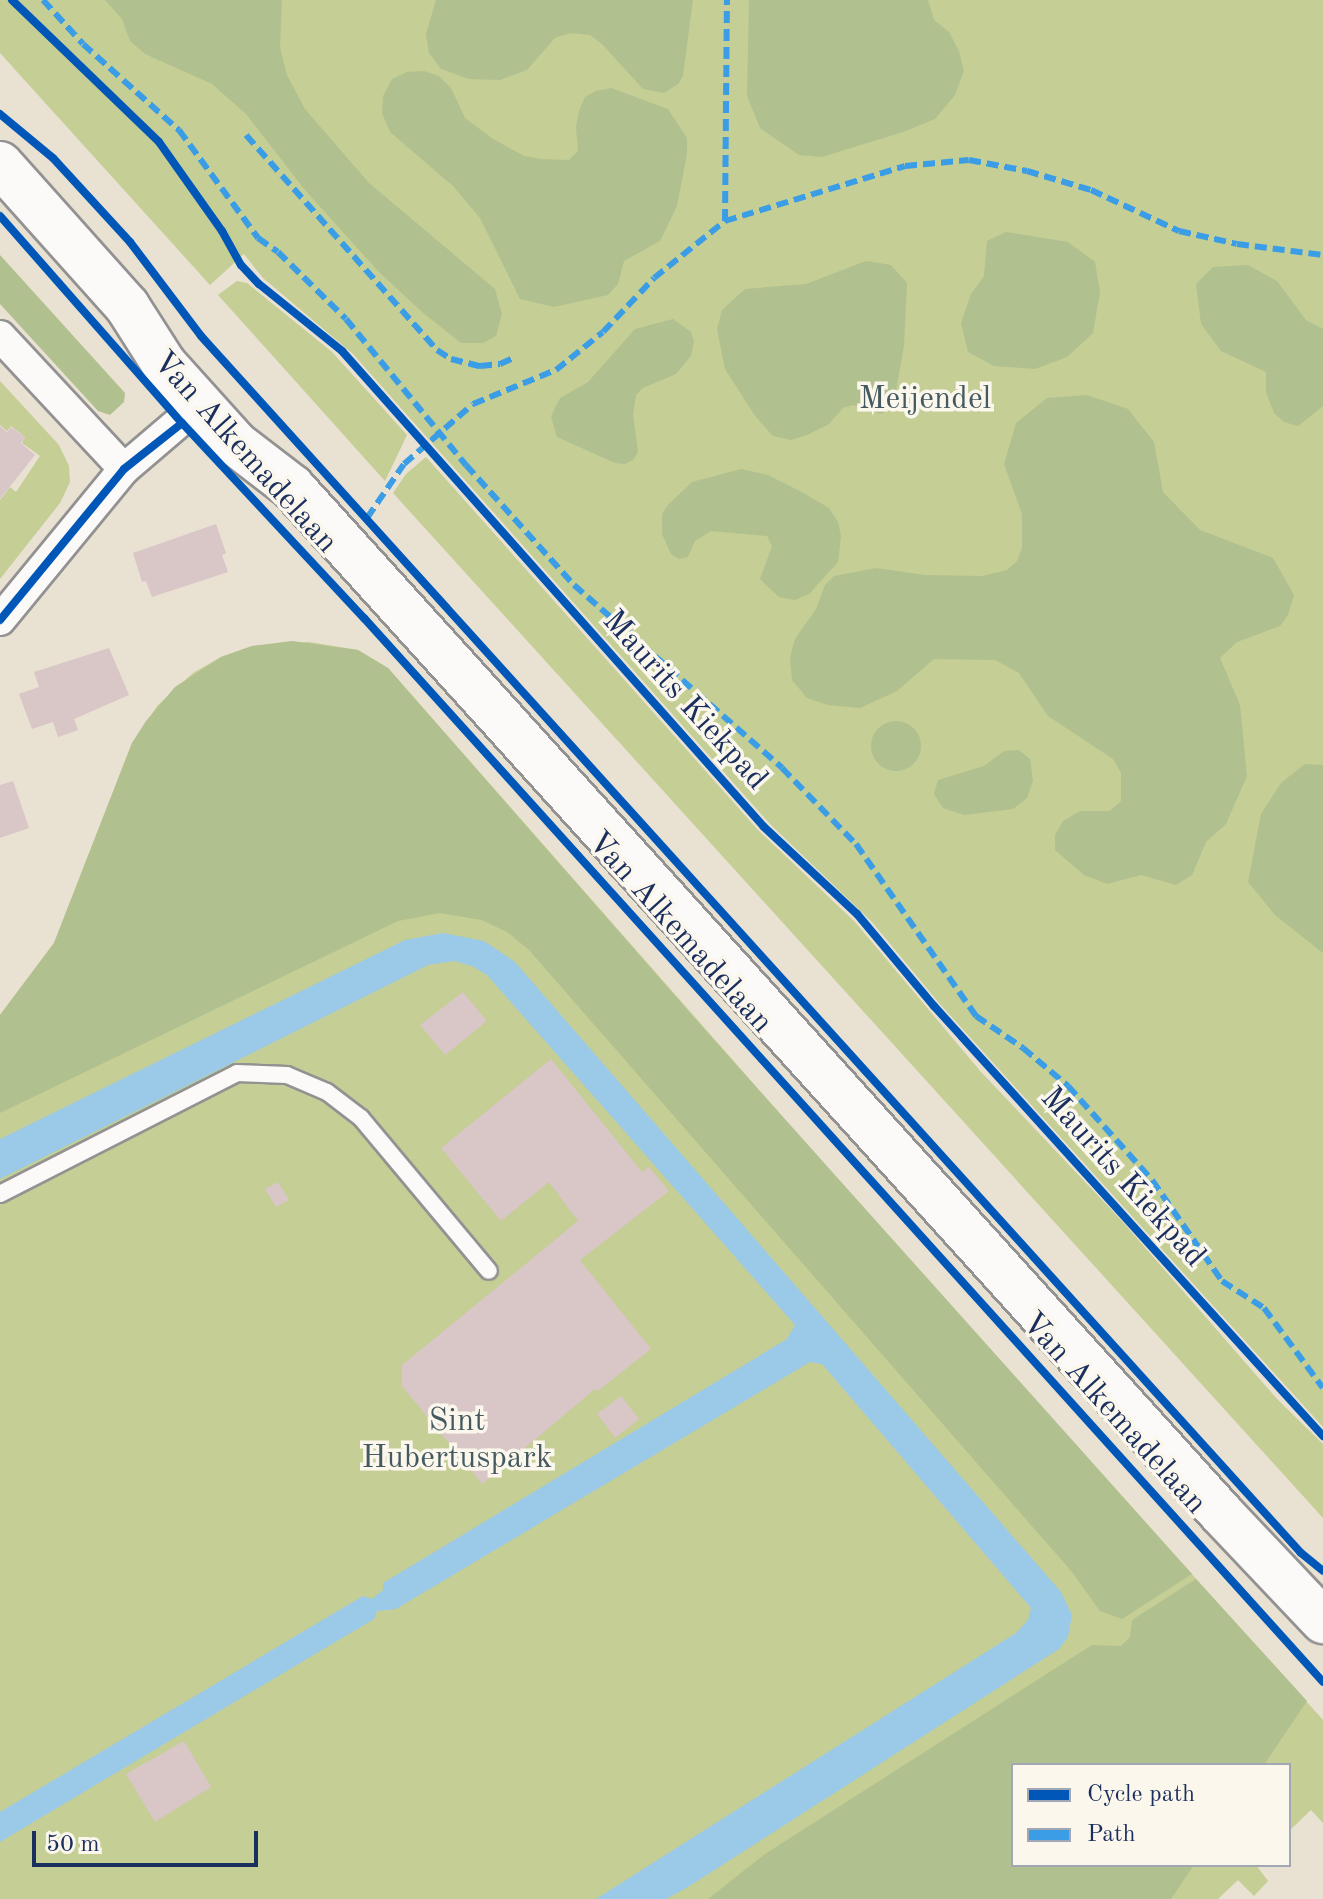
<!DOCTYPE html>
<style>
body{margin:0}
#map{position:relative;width:1323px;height:1899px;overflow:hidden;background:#e9e1d2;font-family:"Old Standard TT",serif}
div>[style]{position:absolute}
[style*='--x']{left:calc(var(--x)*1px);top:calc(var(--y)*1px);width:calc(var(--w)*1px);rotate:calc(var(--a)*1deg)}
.green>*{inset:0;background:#c4ce95}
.forest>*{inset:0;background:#b1c08f}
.round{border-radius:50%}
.water>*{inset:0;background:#9bc9e8}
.building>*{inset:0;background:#d9c6c6}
.roads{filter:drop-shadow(2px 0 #939292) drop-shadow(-2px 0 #939292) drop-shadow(0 2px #939292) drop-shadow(0 -2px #939292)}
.service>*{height:16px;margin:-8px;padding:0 8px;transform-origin:8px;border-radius:8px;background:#fcfaf8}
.minor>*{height:30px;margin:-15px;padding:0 15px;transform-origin:15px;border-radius:15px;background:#fcfaf8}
.secondary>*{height:44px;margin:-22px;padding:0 22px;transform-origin:22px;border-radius:22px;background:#fcfaf8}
.quiet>*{height:6px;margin-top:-3px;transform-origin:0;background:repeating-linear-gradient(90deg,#3b9de6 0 12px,transparent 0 18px)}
.cycleway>*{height:8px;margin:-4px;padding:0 4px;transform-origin:4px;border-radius:4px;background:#0057b8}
span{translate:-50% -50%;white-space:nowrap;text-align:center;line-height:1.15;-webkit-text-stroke:7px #fbf7ec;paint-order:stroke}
.park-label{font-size:32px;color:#455a60}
.street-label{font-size:32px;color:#1b2f5e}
.legend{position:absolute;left:1011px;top:1763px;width:280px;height:104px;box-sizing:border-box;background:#fbf7ec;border:2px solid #a1a7b3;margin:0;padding:10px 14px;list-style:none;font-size:24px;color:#1b2f5e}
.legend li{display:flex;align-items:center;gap:16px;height:40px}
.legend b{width:40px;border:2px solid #a1a7b3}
.scale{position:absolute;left:32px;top:1831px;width:226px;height:36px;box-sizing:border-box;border:4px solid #1b2f5e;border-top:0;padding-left:10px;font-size:24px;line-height:28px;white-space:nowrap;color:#1b2f5e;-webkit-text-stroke:6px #fbf7ec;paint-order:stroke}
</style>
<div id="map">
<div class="green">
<i style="clip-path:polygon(0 0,1323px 0,1323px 1427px,939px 1003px,872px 922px,769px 823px,353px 354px,263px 278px,244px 254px,210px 285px,0 53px)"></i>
<i style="clip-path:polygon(237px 281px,247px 283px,332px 352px,407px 435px,385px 481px,218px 295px)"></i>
<i style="clip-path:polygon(0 381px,59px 445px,69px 466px,70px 482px,60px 503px,0 579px,0 500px,10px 487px,16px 492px,40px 456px,22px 443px,25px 437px,11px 426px,7px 431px,0 425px)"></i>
<i style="clip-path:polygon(426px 457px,758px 830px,855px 922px,981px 1072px,1121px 1220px,1277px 1399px,1323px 1444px,1323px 1518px,393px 493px,406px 474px)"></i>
<i style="clip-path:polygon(309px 642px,358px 650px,388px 668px,862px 1207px,1323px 1720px,1323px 1823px,1311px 1810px,1289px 1831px,1289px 1765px,1013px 1765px,1013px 1865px,1256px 1865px,1268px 1881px,1254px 1896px,1238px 1880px,1218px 1899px,0 1899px,0 1015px,54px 943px,132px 743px,158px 705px,193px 673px,221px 657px,252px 646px)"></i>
</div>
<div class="forest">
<i style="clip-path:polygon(105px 0,282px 0,280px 48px,287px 75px,305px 109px,369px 183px,495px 289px,502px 314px,496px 336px,483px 343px,461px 343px,422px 312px,378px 271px,305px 190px,246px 114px,212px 84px,145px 54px,130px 41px,122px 19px)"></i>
<i style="clip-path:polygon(436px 0,693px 0,683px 76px,678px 84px,664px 93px,643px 89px,602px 44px,590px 35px,570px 33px,555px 38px,527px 70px,500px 80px,469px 79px,441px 69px,429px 53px,426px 34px)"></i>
<i style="clip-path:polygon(749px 0,928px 0,934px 20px,949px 32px,959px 51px,964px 71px,955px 95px,935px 119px,903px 132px,822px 157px,799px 155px,760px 128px,747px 96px)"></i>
<i style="clip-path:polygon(424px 71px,439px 76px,451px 88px,465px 118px,493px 139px,524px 156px,541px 159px,569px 160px,578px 151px,576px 127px,579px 111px,585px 97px,596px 91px,611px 88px,668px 109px,687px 138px,687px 154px,677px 206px,660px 241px,624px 261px,618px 284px,608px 295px,554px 307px,520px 299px,480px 218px,453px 186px,390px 132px,382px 113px,383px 96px,392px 79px,407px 72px)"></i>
<i style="clip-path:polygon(1006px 232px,1068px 242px,1095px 262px,1100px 292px,1093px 333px,1067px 357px,1035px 369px,994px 366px,968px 352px,961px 323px,971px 294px,984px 276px,987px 241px)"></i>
<i style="clip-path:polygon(0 255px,125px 393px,124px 402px,110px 415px,98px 411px,0 304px)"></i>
<i style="clip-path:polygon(866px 261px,891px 265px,907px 283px,904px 346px,893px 407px,881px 414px,853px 405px,843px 408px,829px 424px,807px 435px,791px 440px,773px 436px,755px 416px,725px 369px,717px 329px,722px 310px,745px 289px,806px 284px)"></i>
<i style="clip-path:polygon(1248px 265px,1277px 281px,1306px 320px,1323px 329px,1323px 406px,1298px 426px,1284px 422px,1274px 413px,1266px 392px,1266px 372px,1221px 351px,1201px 324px,1196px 284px,1213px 267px)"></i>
<i style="clip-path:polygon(673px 319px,691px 332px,694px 341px,691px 356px,676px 374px,643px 388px,636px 395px,633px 414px,638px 452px,633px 460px,625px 464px,615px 463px,557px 437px,551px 416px,560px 398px,588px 382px,635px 329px)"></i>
<i style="clip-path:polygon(1087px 395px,1128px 409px,1154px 442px,1163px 492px,1200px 530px,1273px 558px,1294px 595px,1288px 615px,1280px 626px,1237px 642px,1220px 658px,1240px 705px,1247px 776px,1226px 824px,1206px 842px,1192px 875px,1176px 885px,1141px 875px,1107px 884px,1084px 875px,1055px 850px,1055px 835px,1063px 821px,1080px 811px,1110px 811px,1121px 801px,1121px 773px,1113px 759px,1048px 716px,1019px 673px,995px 660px,934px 659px,897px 691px,860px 708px,828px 705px,807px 698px,792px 680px,790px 657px,795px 639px,816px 609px,825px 585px,834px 576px,876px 568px,925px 575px,982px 576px,1007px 570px,1017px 561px,1022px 548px,1022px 514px,1004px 464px,1016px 423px,1047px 398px)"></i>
<i style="clip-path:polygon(741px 469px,768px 475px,798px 490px,829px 508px,838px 522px,841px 536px,838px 562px,809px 594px,795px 600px,779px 597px,760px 579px,772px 546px,767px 536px,711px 531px,695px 541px,688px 557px,679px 559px,671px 554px,662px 534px,662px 514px,667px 506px,692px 482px)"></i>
<i style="clip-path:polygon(292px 641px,358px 650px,388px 668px,699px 1023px,1192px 1574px,1122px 1619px,1100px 1611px,1072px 1572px,529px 950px,507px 932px,482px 920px,440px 913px,398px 921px,0 1113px,0 1015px,54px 943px,132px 743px,146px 721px,175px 687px,221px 657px,252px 646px)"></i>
<i class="round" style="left:871px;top:721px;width:50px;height:50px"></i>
<i style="clip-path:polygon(1019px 750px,1030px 759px,1033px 781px,1027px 798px,1013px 809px,964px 815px,943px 808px,934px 794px,938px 780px,984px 766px,1004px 751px)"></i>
<i style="clip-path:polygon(1305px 764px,1323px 765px,1323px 953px,1275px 915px,1248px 882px,1261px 814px,1281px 783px)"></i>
<i style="clip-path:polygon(1196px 1579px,1307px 1701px,1264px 1765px,1013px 1765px,1013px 1865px,1194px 1865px,1171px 1899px,708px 1899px,765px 1854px,1092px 1645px,1121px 1646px,1130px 1637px,1132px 1620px)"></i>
</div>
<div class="water">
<i style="clip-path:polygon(443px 933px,484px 941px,515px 962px,1061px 1592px,1072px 1615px,1068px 1637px,1059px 1649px,688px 1887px,666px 1899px,596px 1899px,1016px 1633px,1028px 1620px,1031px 1608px,822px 1364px,810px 1362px,396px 1609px,377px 1611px,374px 1619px,0 1842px,0 1812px,363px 1596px,372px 1599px,383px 1590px,383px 1583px,787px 1339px,795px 1325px,487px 975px,472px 966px,454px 961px,428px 965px,0 1179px,0 1139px,405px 940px)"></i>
</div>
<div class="building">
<i style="clip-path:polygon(0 426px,7px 432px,11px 427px,25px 437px,21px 443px,35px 455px,0 499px)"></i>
<i style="clip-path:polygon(216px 524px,226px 553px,222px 555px,228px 572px,152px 597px,146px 581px,142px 582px,133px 553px)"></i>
<i style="clip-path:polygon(109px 648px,129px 695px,74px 719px,78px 730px,58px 737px,53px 722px,32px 729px,19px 694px,39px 687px,34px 672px)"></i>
<i style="clip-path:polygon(13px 781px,29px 828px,0 838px,0 785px)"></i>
<i style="clip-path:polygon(463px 992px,487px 1021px,445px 1055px,420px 1025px)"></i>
<i style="clip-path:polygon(551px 1059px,642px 1172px,649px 1167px,669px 1191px,580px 1260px,651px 1349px,598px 1391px,595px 1389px,482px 1484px,402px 1386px,402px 1365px,578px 1221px,549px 1182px,501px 1221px,441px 1148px)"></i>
<i style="clip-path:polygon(278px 1182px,289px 1200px,276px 1207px,265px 1189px)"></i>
<i style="clip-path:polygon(621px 1396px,639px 1419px,615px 1438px,597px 1414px)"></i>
<i style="clip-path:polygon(184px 1741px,211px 1787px,155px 1822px,126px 1774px)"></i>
</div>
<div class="roads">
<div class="service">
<i style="--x:0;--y:1194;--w:266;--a:-27"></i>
<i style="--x:237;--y:1073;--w:50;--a:2.3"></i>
<i style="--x:287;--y:1075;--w:43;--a:23"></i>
<i style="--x:327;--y:1092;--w:43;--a:37.4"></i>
<i style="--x:361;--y:1118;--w:199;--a:50.1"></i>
</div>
<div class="minor">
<i style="--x:0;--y:336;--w:182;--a:47"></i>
<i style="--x:0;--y:620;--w:195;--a:-50.6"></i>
<i style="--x:124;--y:469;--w:100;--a:-40.5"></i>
</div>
<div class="secondary">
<i style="--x:0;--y:164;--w:191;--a:48.2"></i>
<i style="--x:127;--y:306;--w:69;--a:57.5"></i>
<i style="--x:164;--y:364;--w:108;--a:48"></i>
<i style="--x:236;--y:444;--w:71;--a:37.5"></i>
<i style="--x:292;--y:487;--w:1384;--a:47.84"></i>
<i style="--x:1221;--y:1513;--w:149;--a:46.6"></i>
</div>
</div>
<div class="quiet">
<i style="--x:43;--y:0;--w:59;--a:47.7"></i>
<i style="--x:83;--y:44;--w:129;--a:41.9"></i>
<i style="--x:179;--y:130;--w:134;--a:53.8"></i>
<i style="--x:258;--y:238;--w:24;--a:35"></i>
<i style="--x:278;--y:252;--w:95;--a:44.6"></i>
<i style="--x:346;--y:319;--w:189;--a:50.6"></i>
<i style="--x:466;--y:465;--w:161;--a:48"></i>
<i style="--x:574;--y:585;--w:277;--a:41.3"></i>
<i style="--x:782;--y:768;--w:106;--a:45.8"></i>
<i style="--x:856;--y:844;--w:210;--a:55.1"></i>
<i style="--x:976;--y:1016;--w:57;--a:34.2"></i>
<i style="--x:1023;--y:1048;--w:59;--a:40.2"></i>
<i style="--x:1068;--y:1086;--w:126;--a:48.2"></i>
<i style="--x:1152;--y:1180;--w:123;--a:55.3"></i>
<i style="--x:1222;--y:1281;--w:50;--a:32.7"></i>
<i style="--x:1264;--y:1308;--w:99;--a:53.6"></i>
<i style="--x:246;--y:135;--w:288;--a:48.4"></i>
<i style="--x:437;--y:350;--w:17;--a:33"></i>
<i style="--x:451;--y:359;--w:30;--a:14"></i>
<i style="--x:480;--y:366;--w:20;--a:-6"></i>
<i style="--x:500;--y:364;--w:17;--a:-24"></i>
<i style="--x:725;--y:221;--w:221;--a:-89.5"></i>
<i style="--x:367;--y:518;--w:65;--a:-55.6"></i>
<i style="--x:404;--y:464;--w:91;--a:-41"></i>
<i style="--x:473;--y:404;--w:90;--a:-22.3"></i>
<i style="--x:556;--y:370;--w:60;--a:-39"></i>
<i style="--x:603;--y:332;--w:74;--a:-46.6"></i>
<i style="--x:654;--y:278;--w:91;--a:-38.8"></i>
<i style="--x:725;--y:221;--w:188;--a:-17"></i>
<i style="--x:905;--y:166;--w:64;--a:-5.4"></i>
<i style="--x:969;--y:160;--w:59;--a:10.7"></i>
<i style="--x:1027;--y:171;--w:67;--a:16.5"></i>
<i style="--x:1091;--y:190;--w:97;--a:25"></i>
<i style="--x:1179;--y:231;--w:59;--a:12.6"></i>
<i style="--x:1237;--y:244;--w:87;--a:7.3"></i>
</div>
<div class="cycleway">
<i style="--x:12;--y:0;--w:204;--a:44"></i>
<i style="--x:159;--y:142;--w:109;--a:54.7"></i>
<i style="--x:222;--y:231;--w:39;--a:61"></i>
<i style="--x:241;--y:265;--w:26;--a:47"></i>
<i style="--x:259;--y:284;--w:107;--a:38.9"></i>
<i style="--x:342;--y:351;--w:636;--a:48.44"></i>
<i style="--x:764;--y:827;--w:127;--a:43.1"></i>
<i style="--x:857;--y:914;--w:120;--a:50.1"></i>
<i style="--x:934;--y:1006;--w:580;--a:47.87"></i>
<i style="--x:0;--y:114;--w:69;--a:39.7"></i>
<i style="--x:53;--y:158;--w:114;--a:47.5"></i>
<i style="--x:130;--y:242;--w:118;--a:52.9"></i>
<i style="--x:201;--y:336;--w:1640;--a:47.89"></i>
<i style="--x:1301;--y:1553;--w:28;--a:39"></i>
<i style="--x:0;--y:216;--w:276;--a:48.7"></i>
<i style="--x:182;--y:423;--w:267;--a:47"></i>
<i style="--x:364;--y:618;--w:1432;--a:47.97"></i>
<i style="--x:0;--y:620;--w:195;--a:-50.6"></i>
<i style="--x:124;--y:469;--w:74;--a:-38.4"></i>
</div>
<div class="park-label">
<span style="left:925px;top:400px">Meijendel</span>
<span style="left:457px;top:1441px">Sint<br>Hubertuspark</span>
</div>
<div class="street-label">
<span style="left:244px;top:453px;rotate:48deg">Van Alkemadelaan</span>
<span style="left:684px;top:701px;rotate:48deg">Maurits Kiekpad</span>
<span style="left:679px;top:933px;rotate:48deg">Van Alkemadelaan</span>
<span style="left:1122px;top:1178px;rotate:48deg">Maurits Kiekpad</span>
<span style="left:1113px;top:1414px;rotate:48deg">Van Alkemadelaan</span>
</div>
<ul class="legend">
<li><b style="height:10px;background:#0057b8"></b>Cycle path</li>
<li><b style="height:10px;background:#3b9de6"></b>Path</li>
</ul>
<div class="scale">50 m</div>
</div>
